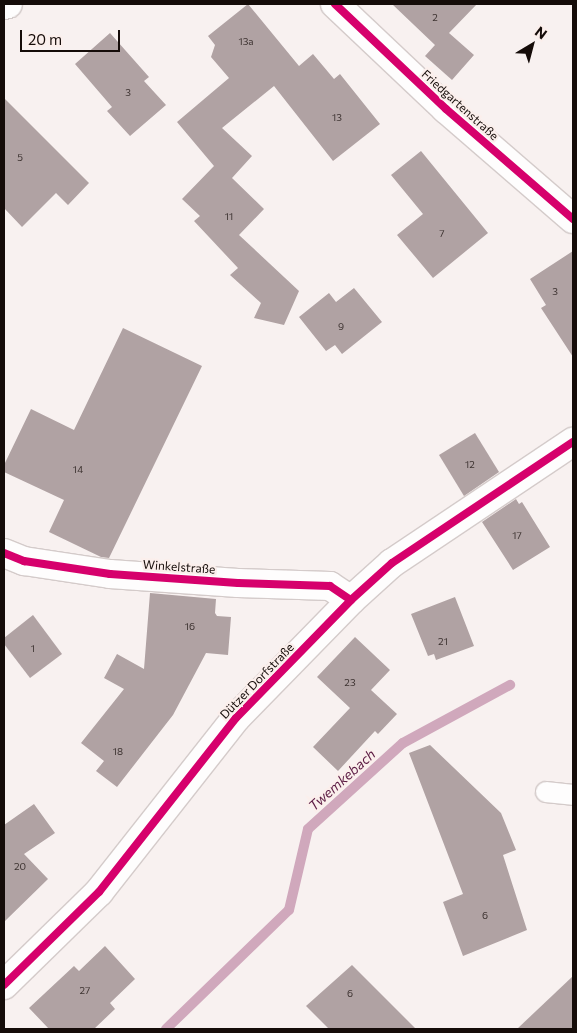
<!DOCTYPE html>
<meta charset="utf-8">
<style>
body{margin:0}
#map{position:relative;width:577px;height:1033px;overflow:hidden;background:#f8f1f0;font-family:Commissioner,sans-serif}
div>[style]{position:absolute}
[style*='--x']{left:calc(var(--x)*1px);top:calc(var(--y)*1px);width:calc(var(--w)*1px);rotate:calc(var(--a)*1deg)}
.stream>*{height:10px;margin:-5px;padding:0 5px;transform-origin:5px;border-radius:5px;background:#d0a8bc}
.building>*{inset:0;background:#b0a2a3}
.roads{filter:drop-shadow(1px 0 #d4cbca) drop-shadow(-1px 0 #d4cbca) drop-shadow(0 1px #d4cbca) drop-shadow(0 -1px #d4cbca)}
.lane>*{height:20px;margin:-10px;padding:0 10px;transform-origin:10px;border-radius:10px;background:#fefdfd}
.street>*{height:28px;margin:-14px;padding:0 14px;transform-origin:14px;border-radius:14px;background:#fefdfd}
.cycleway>*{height:8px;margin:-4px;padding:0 4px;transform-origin:4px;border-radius:4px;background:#d6006c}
span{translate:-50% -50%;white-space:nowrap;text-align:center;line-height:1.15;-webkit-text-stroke:4.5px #fbefec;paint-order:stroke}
.number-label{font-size:10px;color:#3c3230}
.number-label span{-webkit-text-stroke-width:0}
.street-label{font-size:12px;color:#150c09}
.water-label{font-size:14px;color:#5b1b43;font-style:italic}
.frame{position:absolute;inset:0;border:5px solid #150c09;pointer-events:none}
.north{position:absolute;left:507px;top:20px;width:50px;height:50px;-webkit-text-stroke:4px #fbefec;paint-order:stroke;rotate:37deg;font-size:14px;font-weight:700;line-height:20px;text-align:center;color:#150c09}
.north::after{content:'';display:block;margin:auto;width:18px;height:22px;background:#150c09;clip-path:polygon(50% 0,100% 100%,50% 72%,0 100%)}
.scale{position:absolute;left:20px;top:30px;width:100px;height:22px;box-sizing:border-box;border:2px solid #150c09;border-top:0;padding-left:6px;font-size:15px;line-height:18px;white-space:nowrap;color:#150c09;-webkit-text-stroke:4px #fbefec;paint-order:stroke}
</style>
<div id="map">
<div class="stream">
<i style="--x:166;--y:1029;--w:171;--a:-44.1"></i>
<i style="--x:289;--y:910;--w:83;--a:-76.8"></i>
<i style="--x:308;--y:829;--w:128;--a:-42.2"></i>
<i style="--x:403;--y:743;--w:122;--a:-28.5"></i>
</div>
<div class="building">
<i style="clip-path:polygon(248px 4px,299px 66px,313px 54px,334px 79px,340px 74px,380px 124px,333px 161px,274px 86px,222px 128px,252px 156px,232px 178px,264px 209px,239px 235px,299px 291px,284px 325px,254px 318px,261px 303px,230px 275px,238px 268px,194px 221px,200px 216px,182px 199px,214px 166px,177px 122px,229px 78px,211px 57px,215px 45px,208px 36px)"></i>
<i style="clip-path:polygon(392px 4px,477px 4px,449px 33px,474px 55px,452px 80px,425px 56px,435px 45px)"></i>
<i style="clip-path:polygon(110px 33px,149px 77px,144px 81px,166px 105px,130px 136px,107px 111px,112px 107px,75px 64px)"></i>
<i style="clip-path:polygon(4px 98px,89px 183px,68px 205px,56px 193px,22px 227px,4px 208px)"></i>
<i style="clip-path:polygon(421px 151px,488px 233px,433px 278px,397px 235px,423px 214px,391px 175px)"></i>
<i style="clip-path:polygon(573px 251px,573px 357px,541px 308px,546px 305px,530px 279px)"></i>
<i style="clip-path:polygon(354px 288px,382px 322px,342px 354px,335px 345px,326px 351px,299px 317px,329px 293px,336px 302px)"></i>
<i style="clip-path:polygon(123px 328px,202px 366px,109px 558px,101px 557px,49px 532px,64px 500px,4px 472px,4px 465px,31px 409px,74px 430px)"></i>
<i style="clip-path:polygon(475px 433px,499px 472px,464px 496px,439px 455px)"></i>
<i style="clip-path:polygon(516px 499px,519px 504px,522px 502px,550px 547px,513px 570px,482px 522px)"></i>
<i style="clip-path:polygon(150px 593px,216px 599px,215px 613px,217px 616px,231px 617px,228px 655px,206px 653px,173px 715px,117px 787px,96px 771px,104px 761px,81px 743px,124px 689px,104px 678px,117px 654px,144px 669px)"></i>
<i style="clip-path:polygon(455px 597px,474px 646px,436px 660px,434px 654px,428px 656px,411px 614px)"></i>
<i style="clip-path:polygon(33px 615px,62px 654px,30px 678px,4px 644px,4px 638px)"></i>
<i style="clip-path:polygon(355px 637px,390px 670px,371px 690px,397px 714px,378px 734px,375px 731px,338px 771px,313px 747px,350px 708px,317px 677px)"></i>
<i style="clip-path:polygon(430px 745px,501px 813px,516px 850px,503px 855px,527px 930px,463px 956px,443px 902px,463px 894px,409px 753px)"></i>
<i style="clip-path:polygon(34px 804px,55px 833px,24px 854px,48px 879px,4px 922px,4px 825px)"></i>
<i style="clip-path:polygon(105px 946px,135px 979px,110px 1003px,115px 1009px,94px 1029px,49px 1029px,29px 1008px,74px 966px,79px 971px)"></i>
<i style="clip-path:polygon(352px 965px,416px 1029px,329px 1029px,306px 1006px)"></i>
<i style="clip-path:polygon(573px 976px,573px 1029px,517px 1029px)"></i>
</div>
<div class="roads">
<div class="lane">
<i style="--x:546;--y:792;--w:27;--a:6"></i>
</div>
<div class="street">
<i style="--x:335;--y:4;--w:153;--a:43.4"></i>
<i style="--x:446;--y:109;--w:168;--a:40.9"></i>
<i style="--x:4;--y:5;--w:4;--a:-14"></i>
<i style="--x:4;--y:553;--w:22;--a:22"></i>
<i style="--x:24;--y:561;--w:87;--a:8.6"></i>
<i style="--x:110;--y:574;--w:128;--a:4"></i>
<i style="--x:238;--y:583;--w:92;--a:1.9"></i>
<i style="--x:330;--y:586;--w:25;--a:34"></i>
<i style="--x:4;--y:985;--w:133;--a:-44.4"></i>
<i style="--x:99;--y:892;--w:221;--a:-51.8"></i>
<i style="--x:236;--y:718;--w:165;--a:-45.7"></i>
<i style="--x:351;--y:600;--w:55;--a:-42.1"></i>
<i style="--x:392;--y:563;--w:218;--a:-33.8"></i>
</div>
</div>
<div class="cycleway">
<i style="--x:335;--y:4;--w:153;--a:43.4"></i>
<i style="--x:446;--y:109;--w:168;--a:40.9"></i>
<i style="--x:4;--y:553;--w:22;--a:22"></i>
<i style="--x:24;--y:561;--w:87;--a:8.6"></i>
<i style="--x:110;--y:574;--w:128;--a:4"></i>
<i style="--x:238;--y:583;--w:92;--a:1.9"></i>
<i style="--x:330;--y:586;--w:25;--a:34"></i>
<i style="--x:4;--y:985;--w:133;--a:-44.4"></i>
<i style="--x:99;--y:892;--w:221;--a:-51.8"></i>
<i style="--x:236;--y:718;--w:165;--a:-45.7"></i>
<i style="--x:351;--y:600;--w:55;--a:-42.1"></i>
<i style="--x:392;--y:563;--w:218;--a:-33.8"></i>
</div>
<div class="number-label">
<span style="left:435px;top:18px">2</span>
<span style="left:246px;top:42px">13a</span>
<span style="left:128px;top:93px">3</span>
<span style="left:337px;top:118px">13</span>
<span style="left:20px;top:158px">5</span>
<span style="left:229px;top:217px">11</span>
<span style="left:442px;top:234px">7</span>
<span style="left:555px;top:292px">3</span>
<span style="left:341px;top:327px">9</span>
<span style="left:470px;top:465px">12</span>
<span style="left:78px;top:470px">14</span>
<span style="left:517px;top:536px">17</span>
<span style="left:190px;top:627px">16</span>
<span style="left:443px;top:642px">21</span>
<span style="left:33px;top:649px">1</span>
<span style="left:350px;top:683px">23</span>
<span style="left:118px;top:752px">18</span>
<span style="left:20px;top:867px">20</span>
<span style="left:485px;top:916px">6</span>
<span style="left:85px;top:991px">27</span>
<span style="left:350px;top:994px">6</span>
</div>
<div class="street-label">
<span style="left:460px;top:105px;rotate:42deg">Friedgartenstraße</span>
<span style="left:179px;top:567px;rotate:4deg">Winkelstraße</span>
<span style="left:257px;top:681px;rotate:-46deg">Dützer Dorfstraße</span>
</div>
<div class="water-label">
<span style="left:342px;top:780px;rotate:-42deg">Twemkebach</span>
</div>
<div class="frame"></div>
<div class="north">N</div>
<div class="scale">20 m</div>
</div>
